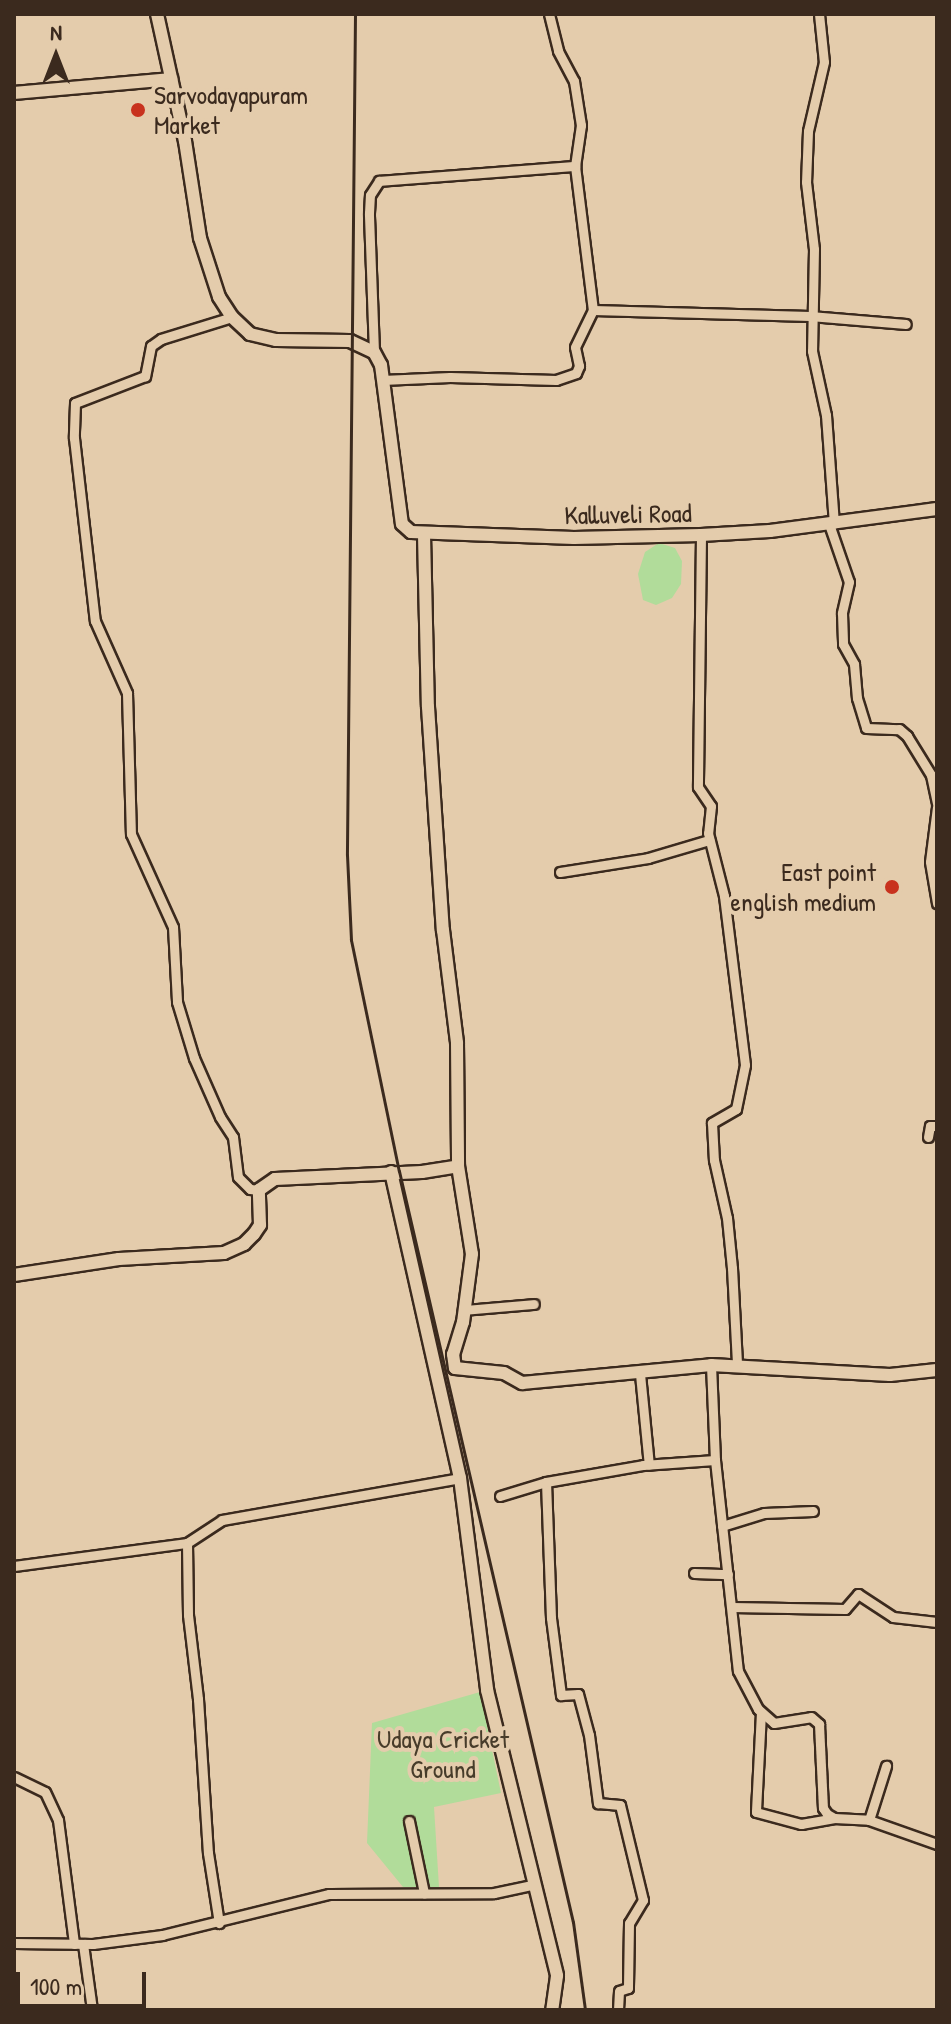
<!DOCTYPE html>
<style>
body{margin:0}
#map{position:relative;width:951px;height:2024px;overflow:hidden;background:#e4ccac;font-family:"Patrick Hand",sans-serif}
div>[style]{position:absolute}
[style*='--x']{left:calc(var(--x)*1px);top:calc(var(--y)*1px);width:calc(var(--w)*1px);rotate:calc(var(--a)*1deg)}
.green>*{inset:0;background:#b1dc9a}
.roads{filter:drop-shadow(2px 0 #3b2a1e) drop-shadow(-2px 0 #3b2a1e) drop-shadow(0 2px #3b2a1e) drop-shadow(0 -2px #3b2a1e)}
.minor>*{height:9px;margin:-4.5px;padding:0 4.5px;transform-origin:4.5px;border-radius:4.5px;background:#e4ccac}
.tertiary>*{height:12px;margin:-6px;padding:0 6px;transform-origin:6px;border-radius:6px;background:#e4ccac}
.rail>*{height:3px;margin:-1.5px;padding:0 1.5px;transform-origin:1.5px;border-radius:1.5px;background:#3b2a1e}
.dots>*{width:22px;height:22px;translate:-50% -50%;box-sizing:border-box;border:4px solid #e4ccac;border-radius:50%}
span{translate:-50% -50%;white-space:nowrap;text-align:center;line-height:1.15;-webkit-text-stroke:8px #e4ccac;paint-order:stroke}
.poi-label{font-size:26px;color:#3b2a1e}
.left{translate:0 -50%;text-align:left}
.right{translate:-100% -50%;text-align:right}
.street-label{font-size:26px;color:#3b2a1e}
.park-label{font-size:26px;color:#473c2a}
.frame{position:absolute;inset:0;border:16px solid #3b2a1e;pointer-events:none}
.north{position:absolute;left:16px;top:16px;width:80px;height:80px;-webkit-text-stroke:6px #e4ccac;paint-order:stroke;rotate:0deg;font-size:22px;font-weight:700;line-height:32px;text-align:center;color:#3b2a1e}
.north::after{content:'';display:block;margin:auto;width:28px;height:36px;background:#3b2a1e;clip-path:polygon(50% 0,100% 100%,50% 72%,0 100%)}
.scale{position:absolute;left:16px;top:1972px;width:130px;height:36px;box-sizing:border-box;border:4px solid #3b2a1e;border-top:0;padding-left:10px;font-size:24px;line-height:28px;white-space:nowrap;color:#3b2a1e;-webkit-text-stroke:6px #e4ccac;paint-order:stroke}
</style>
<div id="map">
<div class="green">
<i style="clip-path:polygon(659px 543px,675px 548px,682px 561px,681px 584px,672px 598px,656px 605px,643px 600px,638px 574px,645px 552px)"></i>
<i style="clip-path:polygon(480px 1692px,501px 1793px,434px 1807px,439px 1887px,403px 1887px,367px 1843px,372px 1723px)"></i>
</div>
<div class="roads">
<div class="minor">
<i style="--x:549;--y:14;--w:38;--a:76"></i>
<i style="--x:558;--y:51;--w:34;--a:62"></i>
<i style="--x:574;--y:81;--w:45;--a:81"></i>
<i style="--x:581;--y:125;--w:41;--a:98.3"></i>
<i style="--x:575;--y:166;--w:145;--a:82.9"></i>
<i style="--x:593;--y:310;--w:217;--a:1.6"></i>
<i style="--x:810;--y:316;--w:96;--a:4.8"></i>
<i style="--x:819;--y:14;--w:48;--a:84.1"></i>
<i style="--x:824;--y:62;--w:71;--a:103.1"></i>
<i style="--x:808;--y:131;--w:51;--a:92.2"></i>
<i style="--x:806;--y:182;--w:67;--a:83.2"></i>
<i style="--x:814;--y:249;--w:102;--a:91.1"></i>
<i style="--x:812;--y:351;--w:66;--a:77.7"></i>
<i style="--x:826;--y:415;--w:109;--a:85.8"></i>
<i style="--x:232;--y:317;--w:74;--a:162.8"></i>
<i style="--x:161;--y:339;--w:12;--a:145"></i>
<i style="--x:151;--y:346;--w:31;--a:101"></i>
<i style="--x:145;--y:376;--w:75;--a:158.9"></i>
<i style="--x:75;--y:403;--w:35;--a:92"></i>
<i style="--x:74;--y:438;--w:184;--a:83.5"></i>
<i style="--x:95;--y:621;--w:79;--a:66"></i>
<i style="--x:127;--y:693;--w:141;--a:88.4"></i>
<i style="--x:131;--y:834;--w:102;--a:65.7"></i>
<i style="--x:173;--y:927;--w:75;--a:86.9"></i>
<i style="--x:177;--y:1002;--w:59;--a:73.1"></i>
<i style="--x:194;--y:1058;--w:64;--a:66.2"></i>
<i style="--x:220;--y:1117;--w:24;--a:57"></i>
<i style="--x:233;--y:1137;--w:40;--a:82.9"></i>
<i style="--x:238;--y:1177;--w:17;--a:45"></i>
<i style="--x:250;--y:1189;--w:9;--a:6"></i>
<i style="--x:374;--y:352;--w:139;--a:-92.1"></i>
<i style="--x:369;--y:213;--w:18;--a:-87"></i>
<i style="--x:370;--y:195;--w:17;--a:-57"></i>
<i style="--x:379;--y:181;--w:197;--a:-4.4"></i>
<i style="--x:382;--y:380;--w:68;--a:-2.5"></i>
<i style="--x:450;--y:377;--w:106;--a:1.6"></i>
<i style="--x:556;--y:380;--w:21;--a:-19"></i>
<i style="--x:576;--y:373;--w:8;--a:-67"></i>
<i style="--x:579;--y:366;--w:19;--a:-102"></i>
<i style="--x:575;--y:347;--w:41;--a:-64.1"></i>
<i style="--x:829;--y:524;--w:61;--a:71"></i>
<i style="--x:849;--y:582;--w:32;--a:103"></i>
<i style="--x:842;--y:613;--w:31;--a:88"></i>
<i style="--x:843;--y:644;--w:23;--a:61"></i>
<i style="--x:854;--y:664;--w:34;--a:85"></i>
<i style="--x:857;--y:698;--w:31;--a:73"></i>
<i style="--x:866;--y:728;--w:33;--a:2"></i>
<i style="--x:899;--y:729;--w:11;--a:41"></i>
<i style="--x:907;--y:736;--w:46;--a:58.4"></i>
<i style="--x:931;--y:775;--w:29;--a:78"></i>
<i style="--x:701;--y:535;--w:252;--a:90.7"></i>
<i style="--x:698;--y:787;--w:23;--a:56"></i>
<i style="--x:711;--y:806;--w:27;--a:96"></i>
<i style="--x:708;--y:833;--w:65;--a:75.7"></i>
<i style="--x:724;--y:896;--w:170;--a:82.9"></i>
<i style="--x:745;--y:1065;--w:45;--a:101.6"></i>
<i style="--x:736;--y:1109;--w:28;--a:150"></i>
<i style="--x:712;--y:1123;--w:37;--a:87"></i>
<i style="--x:714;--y:1160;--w:59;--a:77.4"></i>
<i style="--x:727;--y:1218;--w:50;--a:84.3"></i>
<i style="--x:732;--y:1268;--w:97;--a:87"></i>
<i style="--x:937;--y:807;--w:55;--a:97.3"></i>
<i style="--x:930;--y:862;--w:42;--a:80.3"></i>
<i style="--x:560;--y:872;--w:89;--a:-9"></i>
<i style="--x:648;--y:858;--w:64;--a:-16.4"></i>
<i style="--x:928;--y:1137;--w:11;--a:-80"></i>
<i style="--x:930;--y:1126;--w:7;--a:0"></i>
<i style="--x:464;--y:1310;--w:70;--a:-4.9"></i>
<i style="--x:711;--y:1365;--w:95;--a:87.6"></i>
<i style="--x:715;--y:1460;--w:212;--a:83.8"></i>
<i style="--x:738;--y:1671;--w:43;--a:62.2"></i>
<i style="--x:758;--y:1709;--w:21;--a:41"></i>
<i style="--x:774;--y:1723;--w:37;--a:-9"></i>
<i style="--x:811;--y:1717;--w:11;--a:41"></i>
<i style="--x:819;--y:1724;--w:84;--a:87.3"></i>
<i style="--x:823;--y:1808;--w:7;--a:56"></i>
<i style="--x:827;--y:1814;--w:8;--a:30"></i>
<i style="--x:834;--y:1818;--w:35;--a:3"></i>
<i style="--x:869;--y:1820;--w:72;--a:19.4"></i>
<i style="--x:640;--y:1374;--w:91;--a:84.4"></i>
<i style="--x:546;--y:1482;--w:136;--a:87.9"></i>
<i style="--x:551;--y:1618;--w:78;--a:82.6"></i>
<i style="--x:561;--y:1695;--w:17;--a:-3"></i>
<i style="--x:578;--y:1694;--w:42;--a:75"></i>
<i style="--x:589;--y:1735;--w:69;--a:82.5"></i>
<i style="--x:598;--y:1803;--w:22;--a:5"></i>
<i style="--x:620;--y:1805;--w:98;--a:76.4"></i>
<i style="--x:643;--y:1900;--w:27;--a:121"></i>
<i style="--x:629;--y:1923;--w:65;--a:90.9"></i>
<i style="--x:628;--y:1988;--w:9;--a:162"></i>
<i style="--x:619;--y:1991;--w:19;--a:93"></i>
<i style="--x:500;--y:1496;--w:48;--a:-16.9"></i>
<i style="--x:546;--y:1482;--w:98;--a:-9.9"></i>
<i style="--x:643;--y:1465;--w:72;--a:-4"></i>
<i style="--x:722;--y:1526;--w:44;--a:-17.2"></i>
<i style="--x:764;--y:1513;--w:49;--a:-2.3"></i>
<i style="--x:187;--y:1543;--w:72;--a:89.2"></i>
<i style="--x:188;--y:1615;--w:85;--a:83.2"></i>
<i style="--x:198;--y:1699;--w:154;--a:86.3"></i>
<i style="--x:208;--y:1853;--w:71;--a:81.1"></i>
<i style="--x:14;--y:1566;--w:175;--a:-7.6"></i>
<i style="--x:187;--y:1543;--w:42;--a:-33.3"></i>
<i style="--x:222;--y:1520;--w:242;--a:-10"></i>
<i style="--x:694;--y:1573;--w:34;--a:2"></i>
<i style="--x:732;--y:1607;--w:113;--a:1"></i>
<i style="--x:845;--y:1609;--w:20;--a:-49"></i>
<i style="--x:858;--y:1594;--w:42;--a:33.3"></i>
<i style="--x:893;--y:1617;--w:44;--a:6.5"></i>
<i style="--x:761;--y:1712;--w:100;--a:92.9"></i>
<i style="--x:756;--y:1812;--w:47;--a:14.9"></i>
<i style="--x:801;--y:1824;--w:34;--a:-10"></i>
<i style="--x:14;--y:1777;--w:34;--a:26"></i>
<i style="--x:45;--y:1792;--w:31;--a:65"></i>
<i style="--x:58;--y:1820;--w:125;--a:82.6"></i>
<i style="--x:869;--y:1820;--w:57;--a:-72.5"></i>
<i style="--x:409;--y:1821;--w:74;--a:78.2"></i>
<i style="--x:14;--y:1943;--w:79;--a:0.7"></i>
<i style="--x:93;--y:1944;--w:70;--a:-7.4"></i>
<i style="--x:162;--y:1935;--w:172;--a:-13.8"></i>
<i style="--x:329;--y:1894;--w:165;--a:-0.3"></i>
<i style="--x:494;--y:1893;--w:39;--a:-12"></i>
<i style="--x:83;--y:1944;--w:67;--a:82.2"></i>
</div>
<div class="tertiary">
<i style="--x:157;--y:14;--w:130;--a:77.6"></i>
<i style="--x:185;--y:141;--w:98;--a:81.2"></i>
<i style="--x:200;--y:238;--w:62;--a:72.1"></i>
<i style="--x:219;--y:297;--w:24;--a:57"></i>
<i style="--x:232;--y:317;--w:25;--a:43"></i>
<i style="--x:250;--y:334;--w:27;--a:13"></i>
<i style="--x:276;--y:340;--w:74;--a:0.8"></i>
<i style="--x:350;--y:341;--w:26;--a:25"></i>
<i style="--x:374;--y:352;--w:15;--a:62"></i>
<i style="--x:381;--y:365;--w:160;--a:82.5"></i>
<i style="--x:402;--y:524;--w:12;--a:42"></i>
<i style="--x:411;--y:532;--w:163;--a:2.1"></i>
<i style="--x:574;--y:538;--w:127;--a:-1.4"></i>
<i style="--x:701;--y:535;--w:69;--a:-3.3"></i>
<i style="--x:770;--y:531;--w:168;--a:-7.5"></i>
<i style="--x:14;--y:93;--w:158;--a:-5.1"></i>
<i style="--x:424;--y:535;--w:172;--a:88.7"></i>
<i style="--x:428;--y:707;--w:224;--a:86.2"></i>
<i style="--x:443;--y:930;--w:114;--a:82.9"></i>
<i style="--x:457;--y:1043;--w:123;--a:89.5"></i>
<i style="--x:458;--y:1166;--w:89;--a:81"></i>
<i style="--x:472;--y:1254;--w:69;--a:97.5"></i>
<i style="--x:463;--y:1322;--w:34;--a:107"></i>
<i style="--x:453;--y:1354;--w:14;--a:82"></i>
<i style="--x:455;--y:1368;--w:49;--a:5.8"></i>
<i style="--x:504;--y:1373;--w:21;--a:29"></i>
<i style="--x:522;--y:1383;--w:190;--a:-5.4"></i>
<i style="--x:711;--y:1365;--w:179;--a:3.2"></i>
<i style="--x:890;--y:1375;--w:47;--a:-6.1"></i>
<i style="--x:391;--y:1172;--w:314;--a:77.3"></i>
<i style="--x:460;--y:1478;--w:214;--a:82.7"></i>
<i style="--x:487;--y:1690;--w:294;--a:76.2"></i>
<i style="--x:557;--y:1976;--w:34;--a:98"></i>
<i style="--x:14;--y:1275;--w:106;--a:-8.7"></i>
<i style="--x:119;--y:1259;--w:105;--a:-3.3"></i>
<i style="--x:224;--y:1253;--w:22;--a:-24"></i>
<i style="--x:244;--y:1244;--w:14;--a:-45"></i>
<i style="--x:254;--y:1234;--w:11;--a:-56"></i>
<i style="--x:260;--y:1225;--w:35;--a:-92"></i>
<i style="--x:259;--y:1190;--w:19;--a:-35"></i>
<i style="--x:275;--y:1179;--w:147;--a:-2.7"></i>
<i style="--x:422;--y:1172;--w:36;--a:-9"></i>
</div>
</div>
<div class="rail">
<i style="--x:355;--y:14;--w:841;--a:90.55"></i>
<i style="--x:347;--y:855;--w:85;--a:87.3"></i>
<i style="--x:351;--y:940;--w:236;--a:78.3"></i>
<i style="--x:399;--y:1171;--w:771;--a:76.96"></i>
<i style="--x:573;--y:1922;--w:89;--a:82.2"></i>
</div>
<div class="dots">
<i style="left:138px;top:110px;background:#c8321e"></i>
<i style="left:892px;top:887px;background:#c8321e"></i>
</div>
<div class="poi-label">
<span class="left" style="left:154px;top:110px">Sarvodayapuram<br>Market</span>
<span class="right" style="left:876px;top:887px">East point<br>english medium</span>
</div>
<div class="street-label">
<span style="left:628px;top:514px;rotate:-1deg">Kalluveli Road</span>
</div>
<div class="park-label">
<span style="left:443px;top:1754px">Udaya Cricket<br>Ground</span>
</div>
<div class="frame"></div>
<div class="north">N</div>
<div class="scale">100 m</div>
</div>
